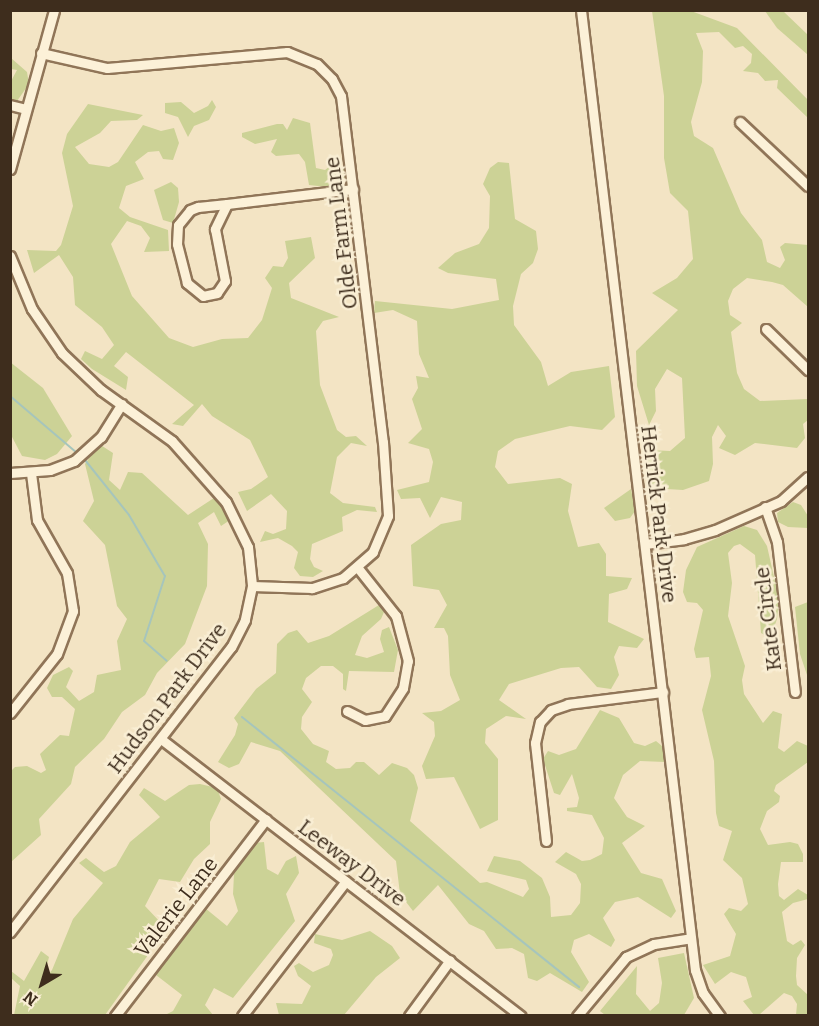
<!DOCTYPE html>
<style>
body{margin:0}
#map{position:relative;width:819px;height:1026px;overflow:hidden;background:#f3e4c4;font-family:Bitter,serif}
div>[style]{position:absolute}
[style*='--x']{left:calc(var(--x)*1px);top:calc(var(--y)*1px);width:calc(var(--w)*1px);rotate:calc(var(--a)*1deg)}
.green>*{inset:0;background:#ccd296}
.stream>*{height:2px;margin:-1px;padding:0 1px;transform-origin:1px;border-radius:1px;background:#a6c5bc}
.roads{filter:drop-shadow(2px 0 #907558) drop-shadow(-2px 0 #907558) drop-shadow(0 2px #907558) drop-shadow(0 -2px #907558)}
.minor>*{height:9px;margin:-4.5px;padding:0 4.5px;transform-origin:4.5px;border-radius:4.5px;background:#fcf1d8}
span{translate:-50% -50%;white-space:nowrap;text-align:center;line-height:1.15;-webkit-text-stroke:5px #f9eed4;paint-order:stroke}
.street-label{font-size:21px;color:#3e2d1d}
.frame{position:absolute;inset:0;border:12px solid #3e2d1d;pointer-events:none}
.north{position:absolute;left:12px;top:954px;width:60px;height:60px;-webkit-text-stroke:4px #f9eed4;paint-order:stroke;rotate:218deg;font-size:16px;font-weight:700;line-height:24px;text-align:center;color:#3e2d1d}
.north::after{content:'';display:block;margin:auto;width:21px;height:27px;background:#3e2d1d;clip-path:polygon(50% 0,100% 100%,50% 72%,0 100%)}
</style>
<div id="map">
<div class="green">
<i style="clip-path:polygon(652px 11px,691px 11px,737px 28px,808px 100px,808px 118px,777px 88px,778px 80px,765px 81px,758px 73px,743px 71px,751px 63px,752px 54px,743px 46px,735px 48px,719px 32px,696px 33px,703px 51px,702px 82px,691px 122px,694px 136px,713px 148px,741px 213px,762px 240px,767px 262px,780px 268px,785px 260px,780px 247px,785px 243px,808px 245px,808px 307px,783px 285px,772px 282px,747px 278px,733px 289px,728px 301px,730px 315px,742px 323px,731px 332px,737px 373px,744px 389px,760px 401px,808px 399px,808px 420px,803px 424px,805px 438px,797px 448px,755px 443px,735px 455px,719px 448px,726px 436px,718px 425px,712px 437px,713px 464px,709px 481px,683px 490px,650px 488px,644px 463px,649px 450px,670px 451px,685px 438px,682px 378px,667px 369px,655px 389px,656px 411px,649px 425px,637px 386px,636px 351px,678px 310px,652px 293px,677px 278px,693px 259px,688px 211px,670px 193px,664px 158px,664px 96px)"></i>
<i style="clip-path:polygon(765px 11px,783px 11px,808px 35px,808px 55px,777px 28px)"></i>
<i style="clip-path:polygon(11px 58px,27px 72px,29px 84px,17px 101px,11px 100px,10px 83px,17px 70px,11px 69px)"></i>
<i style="clip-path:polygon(212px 100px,216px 107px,209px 120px,194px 126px,188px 137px,178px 117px,165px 113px,165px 103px,181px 102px,194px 113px,208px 106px)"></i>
<i style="clip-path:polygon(88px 104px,143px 115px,137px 120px,111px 121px,100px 133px,75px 147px,89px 164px,109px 167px,118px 162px,143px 125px,161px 131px,174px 128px,179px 143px,173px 160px,163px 159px,159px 151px,148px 152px,135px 162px,144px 179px,126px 186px,119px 208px,130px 217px,168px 230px,169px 251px,144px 252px,150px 238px,141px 226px,127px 221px,111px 244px,132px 296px,169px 338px,193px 347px,222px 339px,248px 338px,262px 320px,272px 288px,265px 278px,273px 266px,283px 267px,288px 258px,285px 241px,311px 237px,315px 258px,289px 283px,291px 298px,339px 317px,323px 321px,316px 331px,320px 385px,337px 430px,346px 437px,356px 436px,367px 446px,351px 443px,337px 457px,330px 493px,343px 503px,375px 507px,377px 512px,357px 510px,342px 517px,343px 531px,312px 544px,310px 559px,314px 567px,323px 571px,313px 577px,300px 576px,294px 568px,298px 552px,292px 546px,278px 538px,260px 542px,265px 531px,273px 534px,286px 529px,287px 511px,271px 494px,247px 511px,238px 492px,251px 489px,268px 477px,250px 440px,212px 416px,202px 404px,183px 426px,172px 424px,194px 405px,126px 352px,114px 366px,128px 377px,126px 390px,92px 369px,81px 359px,85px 351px,102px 359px,114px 345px,102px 327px,75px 305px,73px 277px,59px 255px,34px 273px,27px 250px,56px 251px,61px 245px,73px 206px,62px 153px,67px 134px)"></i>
<i style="clip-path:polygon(293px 118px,310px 123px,316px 168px,325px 170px,333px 164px,346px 169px,347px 179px,336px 188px,309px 185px,305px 162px,299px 154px,276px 156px,271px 152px,277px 139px,255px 144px,242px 137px,242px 133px,277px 124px,283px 124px,287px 130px)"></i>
<i style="clip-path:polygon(498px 162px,509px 163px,515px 219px,536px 231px,538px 249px,533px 263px,521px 274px,513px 306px,514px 325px,541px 362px,548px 386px,571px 372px,609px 366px,615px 417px,602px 430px,570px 426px,515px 439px,498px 451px,495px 467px,508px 484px,560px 478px,572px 484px,568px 511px,578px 547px,599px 543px,606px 554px,606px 576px,632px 578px,627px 589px,609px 594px,608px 622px,644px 639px,637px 648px,619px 646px,614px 657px,619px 675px,611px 689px,597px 687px,579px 667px,561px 668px,509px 684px,499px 700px,526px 719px,506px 716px,486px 729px,485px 743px,498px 759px,498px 820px,480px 829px,454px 777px,426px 779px,422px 766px,435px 736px,434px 722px,422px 713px,441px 711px,460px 700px,450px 675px,448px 636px,444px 628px,434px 628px,447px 605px,439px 590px,413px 586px,411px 545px,441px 524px,461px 520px,462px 502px,441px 497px,430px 518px,420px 498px,401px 499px,397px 490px,429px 482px,433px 462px,429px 449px,408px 443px,422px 429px,412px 399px,418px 388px,416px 376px,429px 378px,419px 354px,417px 321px,393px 310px,374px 313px,375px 301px,452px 309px,499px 300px,496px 279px,448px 273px,438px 268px,455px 253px,479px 244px,489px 228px,490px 196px,483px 184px,490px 168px)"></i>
<i style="clip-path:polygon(171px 182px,178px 188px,179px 202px,173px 223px,163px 220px,154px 190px)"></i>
<i style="clip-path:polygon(10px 362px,43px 388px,72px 436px,57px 454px,45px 460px,22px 456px,11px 435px)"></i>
<i style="clip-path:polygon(99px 444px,113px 453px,109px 480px,120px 490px,128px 472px,142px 473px,188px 515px,217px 496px,230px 520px,221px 526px,214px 512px,198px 523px,208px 544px,207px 586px,185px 644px,157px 673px,145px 695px,122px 712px,104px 739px,75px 767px,71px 784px,39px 819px,41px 835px,11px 862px,10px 772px,15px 767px,27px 766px,41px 773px,46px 770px,40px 754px,60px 735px,69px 736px,75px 709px,62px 697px,52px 697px,47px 688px,53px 675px,69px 667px,73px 671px,66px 687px,79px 701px,94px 692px,97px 675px,121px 670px,117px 641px,127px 619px,117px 606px,105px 545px,83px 521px,94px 501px,85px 464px)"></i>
<i style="clip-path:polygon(631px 489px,635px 511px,630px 518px,615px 521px,604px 508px)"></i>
<i style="clip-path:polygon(793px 502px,801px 505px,808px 516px,808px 528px,788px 527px,778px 522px,777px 513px)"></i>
<i style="clip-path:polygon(744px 526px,757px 530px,767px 546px,779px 599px,777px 619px,772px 633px,766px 636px,761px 633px,755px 555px,740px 544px,734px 546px,728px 553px,732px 583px,728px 616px,745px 666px,742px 680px,744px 694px,763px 723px,773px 711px,782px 714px,778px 748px,784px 752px,797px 741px,808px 746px,808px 762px,776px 785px,774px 791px,780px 796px,779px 802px,767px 811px,760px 829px,768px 845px,790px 842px,798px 844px,803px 854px,803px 862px,781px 862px,778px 884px,779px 896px,784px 900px,798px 889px,808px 895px,808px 899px,793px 903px,782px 912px,787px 941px,793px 945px,801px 940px,805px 945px,797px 958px,796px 976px,797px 985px,808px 995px,808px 1015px,796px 1015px,797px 1004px,792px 996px,784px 993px,760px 1014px,754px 1015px,743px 1001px,752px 997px,746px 977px,731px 972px,715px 984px,703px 965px,730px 956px,736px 934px,724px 914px,729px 908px,741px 911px,748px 904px,742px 878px,723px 860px,732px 831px,719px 826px,716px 813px,714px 761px,702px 710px,711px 676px,709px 657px,696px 658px,694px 649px,703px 610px,697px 603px,687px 602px,683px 592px,686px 570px,697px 547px)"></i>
<i style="clip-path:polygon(808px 602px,808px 678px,800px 654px,795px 607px)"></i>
<i style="clip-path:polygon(379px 605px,384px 612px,381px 619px,362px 636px,355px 655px,367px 658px,384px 652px,380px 639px,382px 630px,389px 627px,398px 650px,394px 672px,349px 671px,346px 691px,343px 689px,343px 674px,333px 666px,321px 666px,306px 678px,302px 689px,312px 702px,302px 717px,301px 729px,313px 744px,329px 751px,326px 762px,336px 769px,350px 768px,356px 762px,364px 762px,379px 775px,392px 763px,407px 768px,414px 775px,418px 788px,410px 821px,480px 883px,487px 882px,523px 897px,529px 889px,526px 880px,487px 871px,494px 856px,520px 861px,542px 878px,550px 897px,551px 917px,571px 915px,580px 903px,581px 884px,576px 874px,555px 862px,566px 852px,582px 861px,590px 860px,602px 854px,604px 838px,592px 815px,567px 811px,567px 808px,577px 807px,579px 798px,572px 774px,560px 795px,554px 793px,543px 759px,548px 751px,559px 755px,576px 749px,600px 710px,619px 718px,634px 743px,645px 746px,656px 741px,662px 746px,665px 762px,640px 761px,623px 775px,614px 798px,627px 817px,645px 826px,622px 843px,641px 873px,662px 879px,676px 911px,671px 918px,638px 897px,615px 902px,603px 918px,615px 940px,611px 947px,589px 934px,574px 940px,571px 952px,589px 982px,582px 992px,550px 973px,537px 981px,528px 978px,524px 954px,512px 948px,496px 949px,484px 931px,469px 924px,438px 885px,413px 911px,400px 894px,396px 861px,280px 751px,251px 742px,239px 764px,229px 768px,218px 762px,235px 735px,238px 724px,234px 718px,256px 689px,276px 673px,277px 644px,288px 633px,297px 630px,308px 643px,329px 636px)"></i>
<i style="clip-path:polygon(200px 784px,217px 788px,221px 799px,210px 822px,210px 844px,194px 859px,180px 882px,159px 879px,145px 906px,162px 924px,148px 955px,105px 1015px,14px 1015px,20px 986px,11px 978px,11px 971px,24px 981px,41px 951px,49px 957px,43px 981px,52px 970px,73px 919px,103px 883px,79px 863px,86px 858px,104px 872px,116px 866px,130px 842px,160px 817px,139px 795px,144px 788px,165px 801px,189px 785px)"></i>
<i style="clip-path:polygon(264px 842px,267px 869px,278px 875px,286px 861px,296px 856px,299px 873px,286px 894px,295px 921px,233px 998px,214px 988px,205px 1005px,213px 1015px,165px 1015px,173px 1011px,182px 995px,156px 975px,189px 924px,205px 908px,227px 926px,238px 911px,233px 894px,234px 874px,254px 843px)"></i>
<i style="clip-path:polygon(370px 931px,392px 946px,400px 958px,376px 977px,344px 1015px,279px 1015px,276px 1003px,302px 1004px,311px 986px,298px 976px,294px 966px,299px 963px,313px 972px,329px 965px,333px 955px,331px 949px,314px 943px,315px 934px,342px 940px)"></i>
<i style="clip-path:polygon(684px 953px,694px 998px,684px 1015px,605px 1015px,600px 1011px,637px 966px,636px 994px,650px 1011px,659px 1003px,662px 983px,658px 958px)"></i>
</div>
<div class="stream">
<i style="--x:10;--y:396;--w:88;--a:40.4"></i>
<i style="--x:85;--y:460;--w:70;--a:51.3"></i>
<i style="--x:129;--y:515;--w:71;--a:59.5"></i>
<i style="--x:165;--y:576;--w:68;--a:107.9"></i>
<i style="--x:144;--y:641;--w:30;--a:41"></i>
<i style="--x:242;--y:717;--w:432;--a:38.7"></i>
</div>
<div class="roads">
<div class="minor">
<i style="--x:581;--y:10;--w:967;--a:83.23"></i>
<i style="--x:695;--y:970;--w:24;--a:71"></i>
<i style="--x:703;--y:993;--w:29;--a:54"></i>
<i style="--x:41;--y:53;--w:68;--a:12.8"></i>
<i style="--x:107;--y:68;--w:181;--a:-5.1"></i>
<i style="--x:287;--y:52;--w:32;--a:22"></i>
<i style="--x:317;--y:64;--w:21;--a:45"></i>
<i style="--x:332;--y:79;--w:19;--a:62"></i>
<i style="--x:341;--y:96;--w:349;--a:83.1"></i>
<i style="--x:383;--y:442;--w:74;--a:86.1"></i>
<i style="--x:388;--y:516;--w:39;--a:113"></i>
<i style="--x:373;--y:552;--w:40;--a:139"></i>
<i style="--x:343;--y:578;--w:33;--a:162"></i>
<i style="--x:312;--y:588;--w:60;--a:-178.1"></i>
<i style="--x:10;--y:105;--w:16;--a:14"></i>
<i style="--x:740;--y:122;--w:93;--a:43.3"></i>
<i style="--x:10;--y:169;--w:165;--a:-74.5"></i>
<i style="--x:227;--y:204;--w:28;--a:116"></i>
<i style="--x:215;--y:229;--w:53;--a:79.1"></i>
<i style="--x:225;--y:281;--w:14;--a:124"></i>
<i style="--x:217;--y:293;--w:14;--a:168"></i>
<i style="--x:203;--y:296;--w:21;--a:-141"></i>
<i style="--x:187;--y:283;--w:40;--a:-104.4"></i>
<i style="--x:177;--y:244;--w:19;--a:-87"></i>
<i style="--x:178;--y:225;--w:19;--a:-51"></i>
<i style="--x:190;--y:210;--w:9;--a:-21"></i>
<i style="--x:198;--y:207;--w:29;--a:-6"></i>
<i style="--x:227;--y:204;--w:17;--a:-7"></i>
<i style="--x:244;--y:202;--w:110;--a:-6.8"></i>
<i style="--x:10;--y:256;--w:57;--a:67.5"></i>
<i style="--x:32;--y:309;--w:53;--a:55.7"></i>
<i style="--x:62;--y:353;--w:54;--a:43.5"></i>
<i style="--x:101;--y:390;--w:87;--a:35.7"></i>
<i style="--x:172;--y:441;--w:81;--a:48.5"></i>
<i style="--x:226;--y:502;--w:50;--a:63.9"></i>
<i style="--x:248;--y:547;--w:39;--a:84"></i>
<i style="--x:252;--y:586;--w:35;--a:102"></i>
<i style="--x:245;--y:620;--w:30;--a:117"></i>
<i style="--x:231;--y:647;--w:361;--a:127.8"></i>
<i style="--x:766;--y:329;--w:59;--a:44.3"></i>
<i style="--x:10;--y:473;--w:40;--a:-4.3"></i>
<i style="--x:50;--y:470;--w:26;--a:-21"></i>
<i style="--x:74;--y:461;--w:36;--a:-42"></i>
<i style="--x:101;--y:437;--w:39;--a:-58"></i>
<i style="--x:765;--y:507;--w:37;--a:71"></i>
<i style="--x:777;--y:542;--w:151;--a:83.2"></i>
<i style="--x:645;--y:544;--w:39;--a:-7"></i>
<i style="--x:684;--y:539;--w:32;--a:-16"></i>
<i style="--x:715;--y:530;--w:72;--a:-23.7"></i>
<i style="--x:781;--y:501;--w:36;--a:-42"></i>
<i style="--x:347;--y:711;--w:20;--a:27"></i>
<i style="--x:365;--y:720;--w:20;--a:-11"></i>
<i style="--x:385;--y:716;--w:33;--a:-57"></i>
<i style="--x:403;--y:688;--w:27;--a:-80"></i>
<i style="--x:408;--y:661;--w:47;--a:-104.9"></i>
<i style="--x:396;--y:616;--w:61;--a:-128.4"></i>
<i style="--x:10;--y:713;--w:75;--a:-51.5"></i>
<i style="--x:57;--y:654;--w:46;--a:-69.6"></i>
<i style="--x:73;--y:611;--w:38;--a:-99"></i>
<i style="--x:67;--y:573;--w:61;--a:-119.5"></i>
<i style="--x:37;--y:520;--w:47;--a:-97.3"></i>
<i style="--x:161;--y:739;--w:454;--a:37.6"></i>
<i style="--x:546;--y:841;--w:99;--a:-96.4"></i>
<i style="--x:535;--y:743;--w:22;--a:-77"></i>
<i style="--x:540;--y:722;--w:16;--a:-47"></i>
<i style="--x:551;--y:710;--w:18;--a:-19"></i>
<i style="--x:568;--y:704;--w:96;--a:-7.2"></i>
<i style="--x:115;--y:1016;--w:248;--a:-52.5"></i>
<i style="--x:242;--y:1016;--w:170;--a:-52.4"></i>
<i style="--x:409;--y:1016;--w:69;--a:-53.8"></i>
<i style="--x:577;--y:1016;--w:77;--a:-50.3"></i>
<i style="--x:626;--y:957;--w:31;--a:-25"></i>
<i style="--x:654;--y:944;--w:37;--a:-9"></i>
</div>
</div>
<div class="street-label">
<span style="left:341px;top:233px;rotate:-97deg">Olde Farm Lane</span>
<span style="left:659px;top:514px;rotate:83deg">Herrick Park Drive</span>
<span style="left:768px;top:619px;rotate:-97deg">Kate Circle</span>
<span style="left:167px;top:698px;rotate:-53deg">Hudson Park Drive</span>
<span style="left:352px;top:863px;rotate:37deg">Leeway Drive</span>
<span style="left:176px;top:907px;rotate:-52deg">Valerie Lane</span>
</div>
<div class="frame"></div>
<div class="north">N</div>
</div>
